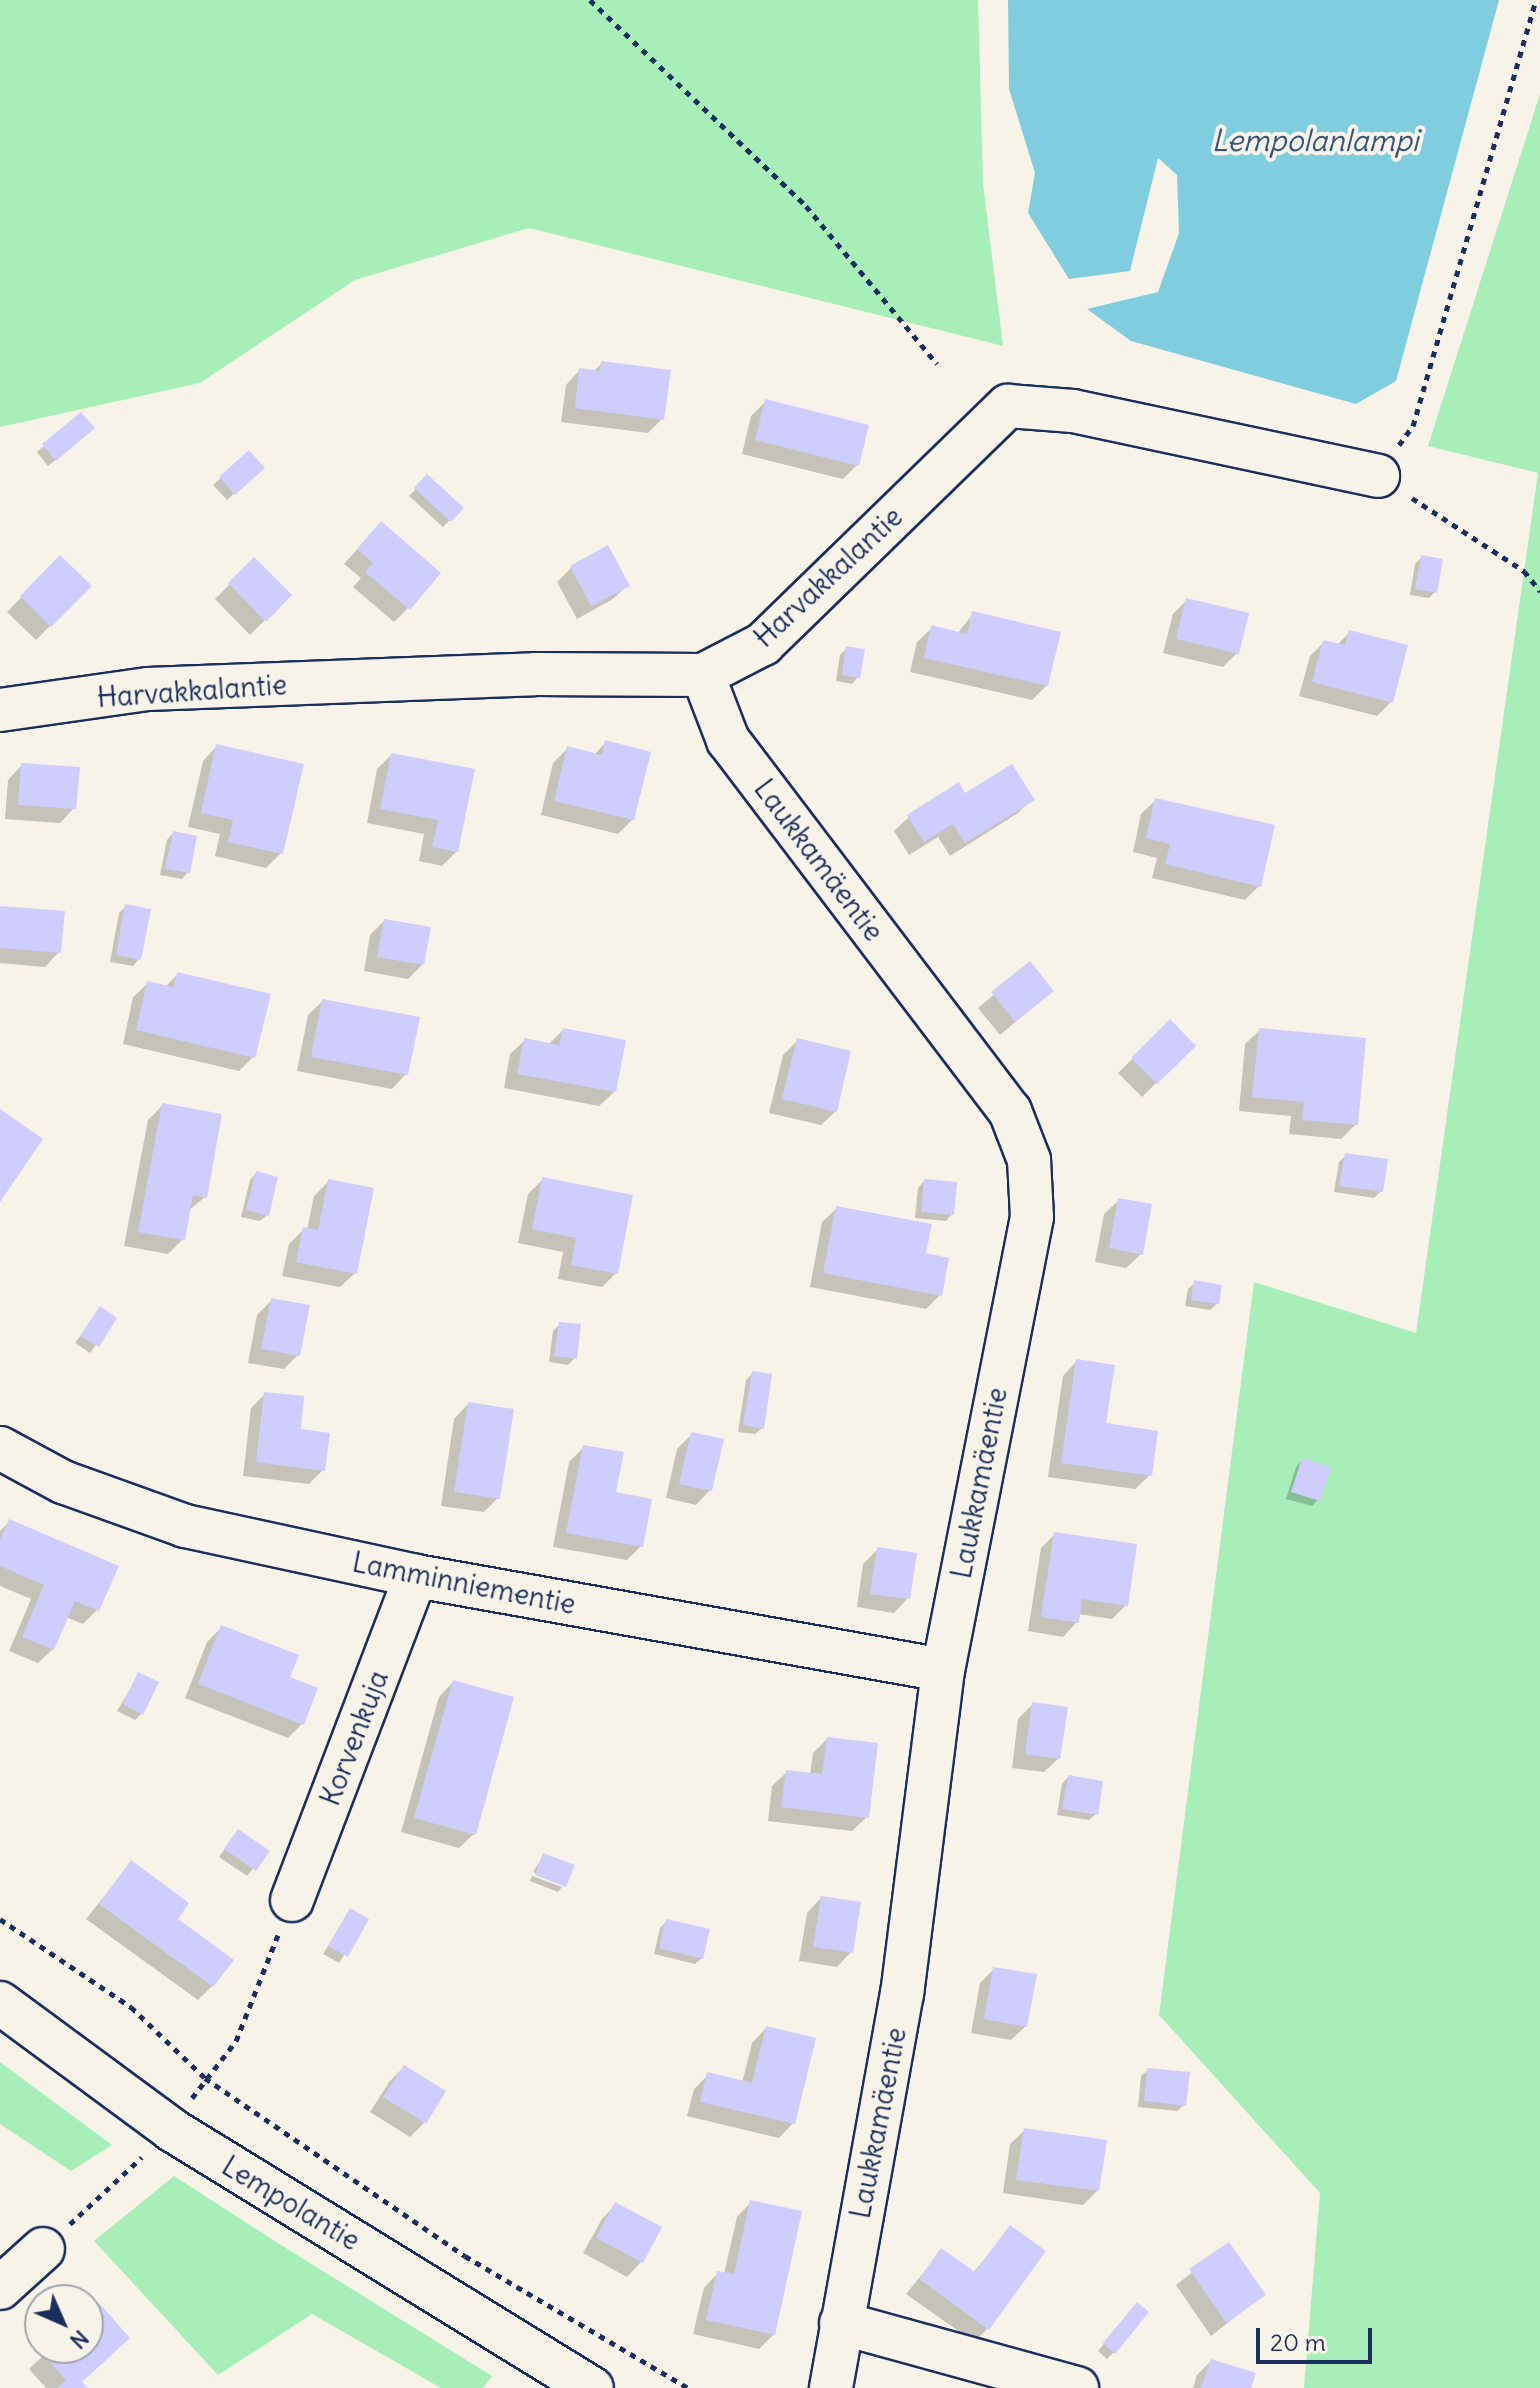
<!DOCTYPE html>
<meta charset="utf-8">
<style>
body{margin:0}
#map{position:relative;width:1540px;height:2388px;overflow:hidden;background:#f7f3e8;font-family:Delius,sans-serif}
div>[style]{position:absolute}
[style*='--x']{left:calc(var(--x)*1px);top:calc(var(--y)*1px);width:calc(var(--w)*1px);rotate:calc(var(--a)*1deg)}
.green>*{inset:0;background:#a8eeb9}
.water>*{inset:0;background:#80cddf}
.shadow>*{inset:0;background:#0003}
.building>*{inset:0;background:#cfccfe}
.path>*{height:5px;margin-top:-2.5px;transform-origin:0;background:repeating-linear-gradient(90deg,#1b2f5e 0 6px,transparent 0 12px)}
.roads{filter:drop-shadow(2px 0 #1b2f5e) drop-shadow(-2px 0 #1b2f5e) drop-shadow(0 2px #1b2f5e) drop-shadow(0 -2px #1b2f5e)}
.minor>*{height:42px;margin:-21px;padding:0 21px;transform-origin:21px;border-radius:21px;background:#f7f3e8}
span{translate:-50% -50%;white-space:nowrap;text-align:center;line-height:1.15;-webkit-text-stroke:8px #f7f3e8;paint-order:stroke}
.street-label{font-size:28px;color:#1b2f5e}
.water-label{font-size:30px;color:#34567e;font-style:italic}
.north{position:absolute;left:24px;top:2284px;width:80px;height:80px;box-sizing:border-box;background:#f7f3e8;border:2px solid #9fa5b1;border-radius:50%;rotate:135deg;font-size:22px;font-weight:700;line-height:32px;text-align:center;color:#1b2f5e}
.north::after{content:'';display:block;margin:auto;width:28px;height:36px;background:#1b2f5e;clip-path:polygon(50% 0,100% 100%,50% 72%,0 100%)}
.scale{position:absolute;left:1256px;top:2328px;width:116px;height:36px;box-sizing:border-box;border:4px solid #1b2f5e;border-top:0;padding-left:10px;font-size:24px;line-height:28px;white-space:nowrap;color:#1b2f5e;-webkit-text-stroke:6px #f7f3e8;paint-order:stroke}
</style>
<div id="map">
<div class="green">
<i style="clip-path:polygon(0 0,978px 0,983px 183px,1003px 346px,529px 228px,355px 280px,200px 383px,0 427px)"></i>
<i style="clip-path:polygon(1540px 94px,1540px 2388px,1304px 2388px,1320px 2193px,1159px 2015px,1254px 1282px,1416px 1333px,1538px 473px,1428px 446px)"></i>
<i style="clip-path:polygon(0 2062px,112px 2145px,71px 2171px,0 2124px)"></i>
<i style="clip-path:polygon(174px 2176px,281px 2245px,492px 2376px,483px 2388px,441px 2388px,312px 2314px,218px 2375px,94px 2241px)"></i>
</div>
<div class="water">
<i style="clip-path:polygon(1008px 0,1499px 0,1396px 381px,1356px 404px,1131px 341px,1087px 309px,1158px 292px,1179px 233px,1177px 175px,1158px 158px,1130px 271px,1069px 279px,1028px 213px,1035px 173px,1009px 89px)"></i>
</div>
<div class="shadow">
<i style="clip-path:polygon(602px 363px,662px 419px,648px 433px,561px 422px,566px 385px,580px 370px,593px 372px)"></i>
<i style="clip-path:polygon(766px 401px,857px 465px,843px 479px,742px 454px,751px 416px)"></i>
<i style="clip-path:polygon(81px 415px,86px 435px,48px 466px,37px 452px)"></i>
<i style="clip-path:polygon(249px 453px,262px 468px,227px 500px,213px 485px)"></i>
<i style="clip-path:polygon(427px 477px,461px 508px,443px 527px,409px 496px)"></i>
<i style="clip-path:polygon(381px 523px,408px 608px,394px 622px,353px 587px,361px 578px,344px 564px)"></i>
<i style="clip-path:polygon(1422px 557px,1435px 592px,1429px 598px,1410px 595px,1415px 564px)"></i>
<i style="clip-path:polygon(60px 558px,89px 586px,36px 640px,7px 612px)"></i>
<i style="clip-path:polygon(254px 560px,290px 595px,250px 635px,215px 599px)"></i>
<i style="clip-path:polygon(572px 567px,628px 585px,613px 599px,577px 619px,557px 582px)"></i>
<i style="clip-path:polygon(1187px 600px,1237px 653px,1223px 667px,1163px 653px,1173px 614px)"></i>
<i style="clip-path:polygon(973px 614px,1047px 685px,1032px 700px,910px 672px,917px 642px,932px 628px,957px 634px)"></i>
<i style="clip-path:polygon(1350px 632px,1391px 702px,1377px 716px,1299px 696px,1310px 656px,1324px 642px,1337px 645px)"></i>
<i style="clip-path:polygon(847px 648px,858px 677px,852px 684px,836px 681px,840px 655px)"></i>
<i style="clip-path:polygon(605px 743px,633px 819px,618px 834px,541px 815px,553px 763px,568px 748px,594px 755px)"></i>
<i style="clip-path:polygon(217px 746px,281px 853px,266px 868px,215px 856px,220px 834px,188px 827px,203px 761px)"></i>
<i style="clip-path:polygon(391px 755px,472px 770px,457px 851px,442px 866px,419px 861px,424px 834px,367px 823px,377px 769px)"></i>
<i style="clip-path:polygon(22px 765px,74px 808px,60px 823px,5px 819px,8px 780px)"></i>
<i style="clip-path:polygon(965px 796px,1032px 799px,1018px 813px,950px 856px,938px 837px,909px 855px,894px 831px,909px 817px)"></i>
<i style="clip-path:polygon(1156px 800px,1259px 886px,1245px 900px,1152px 878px,1157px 858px,1133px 852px,1141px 814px)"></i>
<i style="clip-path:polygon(173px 833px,188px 872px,182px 879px,160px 875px,167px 840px)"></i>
<i style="clip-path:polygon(126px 906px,139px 959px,133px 966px,110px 962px,119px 913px)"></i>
<i style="clip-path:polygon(0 908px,59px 952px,45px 967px,0 963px)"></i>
<i style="clip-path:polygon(384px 921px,422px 965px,408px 979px,364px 971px,370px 935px)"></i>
<i style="clip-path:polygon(1030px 964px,1052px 991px,1000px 1035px,978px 1008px)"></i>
<i style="clip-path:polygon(178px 974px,253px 1057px,239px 1071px,123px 1044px,133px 997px,148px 983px,165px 987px)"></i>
<i style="clip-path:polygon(323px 1001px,406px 1074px,392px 1089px,297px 1071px,308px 1015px)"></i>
<i style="clip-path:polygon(1170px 1022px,1193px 1046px,1142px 1097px,1118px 1073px)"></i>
<i style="clip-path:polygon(563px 1030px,614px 1092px,599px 1106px,504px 1088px,510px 1054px,525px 1040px,548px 1045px)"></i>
<i style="clip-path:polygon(1260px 1030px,1356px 1124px,1341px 1139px,1289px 1134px,1291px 1116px,1239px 1111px,1245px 1044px)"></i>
<i style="clip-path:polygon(797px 1041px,836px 1111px,821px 1125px,769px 1113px,783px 1055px)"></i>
<i style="clip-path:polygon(163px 1105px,205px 1197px,188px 1211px,183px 1239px,168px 1254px,124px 1246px,148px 1120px)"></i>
<i style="clip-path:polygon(1346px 1155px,1381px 1191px,1374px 1198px,1334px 1192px,1339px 1162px)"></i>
<i style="clip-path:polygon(256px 1173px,267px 1215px,260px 1221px,241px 1217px,250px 1180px)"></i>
<i style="clip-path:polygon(543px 1179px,616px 1273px,602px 1287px,558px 1279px,563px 1252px,518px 1243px,528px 1194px)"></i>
<i style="clip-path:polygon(329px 1181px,355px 1273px,340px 1287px,282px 1276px,289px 1244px,303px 1230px,307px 1230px,314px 1196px)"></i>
<i style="clip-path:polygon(924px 1181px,952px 1214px,946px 1221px,915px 1218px,918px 1188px)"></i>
<i style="clip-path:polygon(1119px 1200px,1141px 1254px,1126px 1268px,1095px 1262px,1104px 1214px)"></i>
<i style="clip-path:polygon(837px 1208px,923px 1255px,940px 1295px,926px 1309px,810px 1287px,822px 1222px)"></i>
<i style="clip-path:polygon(1195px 1283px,1217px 1304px,1210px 1310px,1185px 1306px,1188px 1289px)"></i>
<i style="clip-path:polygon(272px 1300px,298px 1355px,284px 1369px,248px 1363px,257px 1315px)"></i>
<i style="clip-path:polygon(100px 1309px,115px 1318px,90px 1353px,75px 1343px)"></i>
<i style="clip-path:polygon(560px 1324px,575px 1358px,568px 1365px,549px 1362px,553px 1331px)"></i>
<i style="clip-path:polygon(1077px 1361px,1104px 1425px,1150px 1475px,1135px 1489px,1048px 1477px,1063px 1376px)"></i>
<i style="clip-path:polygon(752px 1374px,762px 1428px,755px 1434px,738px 1432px,746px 1380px)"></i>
<i style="clip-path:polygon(265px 1394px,298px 1431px,323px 1470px,309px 1484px,243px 1476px,251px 1408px)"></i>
<i style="clip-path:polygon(468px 1404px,498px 1498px,484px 1512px,441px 1506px,454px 1419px)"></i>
<i style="clip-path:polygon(692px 1434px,710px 1490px,696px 1505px,666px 1498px,677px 1449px)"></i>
<i style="clip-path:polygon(584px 1447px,641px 1546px,627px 1560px,553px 1547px,569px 1462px)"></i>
<i style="clip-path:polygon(1302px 1460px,1318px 1500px,1312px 1506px,1286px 1499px,1296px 1467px)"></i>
<i style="clip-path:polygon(10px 1521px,97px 1610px,83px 1624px,66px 1617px,53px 1649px,38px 1663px,9px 1651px,31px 1599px,0 1586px,0 1531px)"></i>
<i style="clip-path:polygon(1055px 1534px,1126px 1605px,1112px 1619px,1078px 1614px,1077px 1622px,1063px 1637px,1028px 1631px,1041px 1548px)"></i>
<i style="clip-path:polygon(878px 1549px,908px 1598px,894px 1613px,857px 1607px,863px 1564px)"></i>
<i style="clip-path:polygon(222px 1627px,288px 1679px,302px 1724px,288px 1738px,185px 1698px,207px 1642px)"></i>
<i style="clip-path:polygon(139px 1675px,142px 1713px,135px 1720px,117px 1711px)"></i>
<i style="clip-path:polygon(453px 1682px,474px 1834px,459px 1848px,401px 1832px,439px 1697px)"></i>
<i style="clip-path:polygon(1033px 1704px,1059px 1758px,1044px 1772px,1012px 1768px,1018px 1719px)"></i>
<i style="clip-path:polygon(827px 1739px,867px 1817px,852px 1831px,768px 1821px,772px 1786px,787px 1772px,810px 1775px,813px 1753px)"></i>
<i style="clip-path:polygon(1068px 1777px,1096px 1814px,1089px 1820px,1057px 1815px,1062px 1784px)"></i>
<i style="clip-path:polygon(232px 1838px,267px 1851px,247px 1876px,219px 1857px)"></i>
<i style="clip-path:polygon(544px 1855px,564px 1884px,533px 1872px)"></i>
<i style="clip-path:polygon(131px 1863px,175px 1919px,212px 1986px,198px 2000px,86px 1919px)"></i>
<i style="clip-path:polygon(532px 1876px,562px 1887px,558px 1892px,530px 1881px)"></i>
<i style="clip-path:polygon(821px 1898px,851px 1952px,837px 1967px,799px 1961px,807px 1913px)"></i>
<i style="clip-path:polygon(350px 1911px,366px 1920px,339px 1963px,323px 1954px)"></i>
<i style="clip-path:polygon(667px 1921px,702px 1958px,695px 1964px,654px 1954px,660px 1928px)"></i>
<i style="clip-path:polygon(994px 1969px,1026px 2026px,1011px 2040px,971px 2033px,980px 1983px)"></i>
<i style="clip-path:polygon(766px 2028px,793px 2123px,779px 2138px,687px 2116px,694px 2089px,708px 2075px,742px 2083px,752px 2043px)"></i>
<i style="clip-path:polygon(404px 2067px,424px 2123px,410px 2137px,370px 2112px,390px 2081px)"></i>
<i style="clip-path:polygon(1148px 2070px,1184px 2105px,1177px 2111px,1138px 2107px,1141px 2076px)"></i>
<i style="clip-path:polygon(1025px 2130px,1097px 2191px,1083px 2205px,1003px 2193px,1010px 2144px)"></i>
<i style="clip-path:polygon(751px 2202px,774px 2334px,759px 2349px,693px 2334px,704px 2288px,718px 2273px,724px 2274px,737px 2217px)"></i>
<i style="clip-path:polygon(616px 2204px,659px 2228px,641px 2262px,627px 2277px,583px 2253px,602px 2219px)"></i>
<i style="clip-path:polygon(1010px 2228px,988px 2328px,974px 2342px,906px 2294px,942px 2250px,973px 2273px)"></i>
<i style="clip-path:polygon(1228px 2245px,1263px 2295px,1211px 2336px,1176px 2285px)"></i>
<i style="clip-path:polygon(99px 2305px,80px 2382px,85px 2388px,46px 2388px,29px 2369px,51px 2348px,88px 2348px,88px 2315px)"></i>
<i style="clip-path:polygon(1130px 2311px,1114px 2352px,1107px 2359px,1098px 2351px)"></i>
<i style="clip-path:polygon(1211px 2361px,1249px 2388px,1193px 2388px,1197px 2375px)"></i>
</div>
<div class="building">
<i style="clip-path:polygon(601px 361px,671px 370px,664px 420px,575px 408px,579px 368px,600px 371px)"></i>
<i style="clip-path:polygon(765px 399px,869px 425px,859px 466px,755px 440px)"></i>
<i style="clip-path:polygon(81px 412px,95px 428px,56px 461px,42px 444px)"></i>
<i style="clip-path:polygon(249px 450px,265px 468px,235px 495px,219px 477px)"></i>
<i style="clip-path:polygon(427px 474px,464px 508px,451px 522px,414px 488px)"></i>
<i style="clip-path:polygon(381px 521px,441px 573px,410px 610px,365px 572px,373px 563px,357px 549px)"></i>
<i style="clip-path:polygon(608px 545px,630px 586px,591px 606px,570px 566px)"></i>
<i style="clip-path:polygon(60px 555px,92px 586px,51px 627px,20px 596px)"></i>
<i style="clip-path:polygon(1421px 555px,1443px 559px,1437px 593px,1415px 589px)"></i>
<i style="clip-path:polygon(254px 557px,292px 595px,266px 622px,228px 583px)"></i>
<i style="clip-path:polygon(1186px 598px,1249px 613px,1239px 654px,1176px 639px)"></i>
<i style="clip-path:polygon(972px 611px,1061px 632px,1048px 686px,924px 658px,931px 625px,967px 634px)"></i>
<i style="clip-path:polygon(1349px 630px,1408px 645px,1393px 703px,1312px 682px,1323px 640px,1345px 645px)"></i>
<i style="clip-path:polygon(846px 646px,865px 649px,860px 678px,842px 675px)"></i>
<i style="clip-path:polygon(605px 740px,651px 752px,634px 820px,554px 801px,567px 746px,602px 755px)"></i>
<i style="clip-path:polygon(216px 744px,304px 764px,283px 854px,228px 842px,233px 820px,201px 813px)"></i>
<i style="clip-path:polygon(391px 753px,475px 769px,458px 852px,432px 847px,438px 820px,380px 809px)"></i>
<i style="clip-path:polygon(21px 763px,80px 767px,76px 809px,18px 805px)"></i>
<i style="clip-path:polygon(1012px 764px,1035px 800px,965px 843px,953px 824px,924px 842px,907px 815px,959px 782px,965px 793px)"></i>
<i style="clip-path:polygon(1155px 798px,1275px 825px,1261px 887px,1165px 864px,1170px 844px,1146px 838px)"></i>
<i style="clip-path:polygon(173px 831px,197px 836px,190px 873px,165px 869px)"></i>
<i style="clip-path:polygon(125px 904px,151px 909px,141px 960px,116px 955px)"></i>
<i style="clip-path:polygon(0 906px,65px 911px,61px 953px,0 948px)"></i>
<i style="clip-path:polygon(384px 919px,431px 927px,424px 965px,377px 957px)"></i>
<i style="clip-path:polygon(1030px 961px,1054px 991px,1015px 1022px,991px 992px)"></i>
<i style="clip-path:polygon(177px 972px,271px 994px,255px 1058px,136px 1030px,147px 981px,174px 987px)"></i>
<i style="clip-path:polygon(322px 999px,420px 1017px,408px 1075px,311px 1057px)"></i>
<i style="clip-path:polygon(1170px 1019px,1196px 1046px,1157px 1084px,1131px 1058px)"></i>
<i style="clip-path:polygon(563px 1028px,626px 1040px,616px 1092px,517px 1074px,524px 1038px,559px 1045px)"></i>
<i style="clip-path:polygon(1259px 1028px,1366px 1038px,1358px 1125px,1302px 1120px,1304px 1102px,1252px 1097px)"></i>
<i style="clip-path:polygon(797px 1038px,851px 1051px,837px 1112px,782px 1099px)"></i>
<i style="clip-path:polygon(162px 1103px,222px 1114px,207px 1198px,193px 1195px,185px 1240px,138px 1232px)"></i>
<i style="clip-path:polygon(0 1109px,43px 1139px,0 1202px)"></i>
<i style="clip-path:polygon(1345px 1153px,1388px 1159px,1383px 1192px,1339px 1186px)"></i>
<i style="clip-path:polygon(256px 1171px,278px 1177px,269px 1216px,246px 1210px)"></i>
<i style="clip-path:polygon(542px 1177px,633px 1195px,618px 1274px,571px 1265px,576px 1238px,532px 1229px)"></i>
<i style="clip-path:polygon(328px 1179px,374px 1188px,357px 1274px,296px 1262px,303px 1227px,318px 1230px)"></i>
<i style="clip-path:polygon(924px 1179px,957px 1182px,954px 1215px,921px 1212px)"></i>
<i style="clip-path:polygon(1118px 1198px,1152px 1204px,1143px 1255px,1109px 1248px)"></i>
<i style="clip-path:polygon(836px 1206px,932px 1224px,926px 1253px,949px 1258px,942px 1296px,823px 1273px)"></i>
<i style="clip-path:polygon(1194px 1280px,1222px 1285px,1219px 1304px,1191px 1300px)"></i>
<i style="clip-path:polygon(271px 1298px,310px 1305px,300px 1356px,261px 1349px)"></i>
<i style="clip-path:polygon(100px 1306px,117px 1318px,99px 1347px,80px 1336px)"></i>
<i style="clip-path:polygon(559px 1322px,581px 1324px,577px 1359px,554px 1356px)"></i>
<i style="clip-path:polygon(1076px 1359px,1115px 1365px,1106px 1423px,1158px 1431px,1152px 1476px,1061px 1463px)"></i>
<i style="clip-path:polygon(752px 1371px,772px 1374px,764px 1429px,743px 1425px)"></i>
<i style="clip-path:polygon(264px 1392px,304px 1396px,301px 1429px,330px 1433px,325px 1471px,256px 1462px)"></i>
<i style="clip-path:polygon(468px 1402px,514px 1409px,500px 1499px,454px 1492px)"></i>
<i style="clip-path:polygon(691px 1432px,724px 1439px,712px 1491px,679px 1484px)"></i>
<i style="clip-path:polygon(583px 1445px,624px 1452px,616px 1492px,652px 1499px,643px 1547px,566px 1533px)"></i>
<i style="clip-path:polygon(1302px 1458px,1331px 1467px,1320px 1501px,1291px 1492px)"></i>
<i style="clip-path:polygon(9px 1519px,119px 1566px,99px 1611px,75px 1601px,54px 1650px,22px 1637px,44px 1585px,0 1566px,0 1540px)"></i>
<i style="clip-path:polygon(1054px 1532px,1137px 1544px,1128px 1606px,1082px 1599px,1079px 1623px,1041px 1617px)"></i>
<i style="clip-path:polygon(877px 1547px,917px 1553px,910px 1599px,870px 1594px)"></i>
<i style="clip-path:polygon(221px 1625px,299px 1655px,290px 1677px,318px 1688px,304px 1725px,198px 1684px)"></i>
<i style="clip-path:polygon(138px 1672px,159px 1682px,143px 1715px,123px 1704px)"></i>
<i style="clip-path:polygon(453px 1680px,514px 1697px,476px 1835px,414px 1818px)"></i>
<i style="clip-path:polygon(1032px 1702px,1068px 1707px,1060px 1759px,1025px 1754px)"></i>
<i style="clip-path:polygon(827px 1737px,878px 1743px,869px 1818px,781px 1807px,786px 1770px,822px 1774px)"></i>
<i style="clip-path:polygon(1068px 1775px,1103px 1781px,1098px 1815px,1062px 1809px)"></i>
<i style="clip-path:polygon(238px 1829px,270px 1851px,256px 1871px,224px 1849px)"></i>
<i style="clip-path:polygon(543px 1853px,575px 1865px,566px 1887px,535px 1875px)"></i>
<i style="clip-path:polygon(131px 1860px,189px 1903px,178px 1919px,234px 1960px,213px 1987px,99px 1904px)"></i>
<i style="clip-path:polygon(821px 1896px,861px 1902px,853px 1953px,813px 1947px)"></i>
<i style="clip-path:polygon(350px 1908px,369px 1919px,348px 1957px,328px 1946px)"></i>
<i style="clip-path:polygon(666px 1919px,710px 1929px,703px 1959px,659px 1948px)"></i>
<i style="clip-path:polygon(993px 1967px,1037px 1974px,1027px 2027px,984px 2019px)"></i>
<i style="clip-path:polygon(766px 2026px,816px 2038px,795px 2124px,700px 2102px,707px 2072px,752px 2083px)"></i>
<i style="clip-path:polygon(404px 2065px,446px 2091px,426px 2124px,383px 2097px)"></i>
<i style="clip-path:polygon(1147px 2068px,1190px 2072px,1186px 2106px,1144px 2101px)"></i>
<i style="clip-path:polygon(1024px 2128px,1107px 2140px,1099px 2191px,1016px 2180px)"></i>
<i style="clip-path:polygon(750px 2200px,802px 2211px,775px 2335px,706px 2320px,717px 2271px,734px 2274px)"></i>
<i style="clip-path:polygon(615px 2202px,662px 2227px,643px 2263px,596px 2238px)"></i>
<i style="clip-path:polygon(1010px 2225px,1046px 2251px,989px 2330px,919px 2279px,941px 2248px,975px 2272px)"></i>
<i style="clip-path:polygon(1229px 2242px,1266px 2295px,1226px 2323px,1189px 2269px)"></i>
<i style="clip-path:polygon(1137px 2302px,1149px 2312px,1115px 2354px,1103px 2343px)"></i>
<i style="clip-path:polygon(99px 2303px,130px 2338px,82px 2382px,88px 2388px,57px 2388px,66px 2380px,42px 2353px,48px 2348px,88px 2348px,88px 2312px)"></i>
<i style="clip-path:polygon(1211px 2359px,1256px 2373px,1251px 2388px,1201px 2388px)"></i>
</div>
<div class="path">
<i style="--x:590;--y:0;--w:298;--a:43.6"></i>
<i style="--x:806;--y:206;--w:205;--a:50.3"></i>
<i style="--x:1399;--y:445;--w:24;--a:-54"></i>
<i style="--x:1413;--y:426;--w:443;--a:-73.9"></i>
<i style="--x:1412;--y:498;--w:134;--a:33.1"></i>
<i style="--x:1524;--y:571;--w:26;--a:51"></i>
<i style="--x:0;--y:1919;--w:158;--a:33.9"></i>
<i style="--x:131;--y:2007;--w:103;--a:43.8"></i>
<i style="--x:205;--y:2078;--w:315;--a:34.4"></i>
<i style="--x:465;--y:2256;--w:259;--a:30.6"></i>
<i style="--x:192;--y:2098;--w:72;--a:-52.3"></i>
<i style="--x:236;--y:2041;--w:114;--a:-68.4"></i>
<i style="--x:70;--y:2224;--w:98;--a:-42.9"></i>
</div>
<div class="roads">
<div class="minor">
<i style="--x:703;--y:675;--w:70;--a:69"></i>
<i style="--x:728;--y:740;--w:466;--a:52.8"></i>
<i style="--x:1010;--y:1111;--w:53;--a:68.8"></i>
<i style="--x:1029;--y:1160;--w:57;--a:87"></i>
<i style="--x:1032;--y:1217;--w:462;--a:101.1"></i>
<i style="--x:943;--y:1670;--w:326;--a:97.2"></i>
<i style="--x:902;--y:1993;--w:401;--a:100.2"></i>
<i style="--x:0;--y:710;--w:149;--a:-8.1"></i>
<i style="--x:148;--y:689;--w:387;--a:-2.2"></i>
<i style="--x:535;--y:674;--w:168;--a:0.3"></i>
<i style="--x:703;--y:675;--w:68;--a:-27.3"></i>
<i style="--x:763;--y:644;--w:342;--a:-44.2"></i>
<i style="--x:1008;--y:406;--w:65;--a:4.4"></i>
<i style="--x:1073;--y:411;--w:312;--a:12"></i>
<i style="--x:0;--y:1448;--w:72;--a:28.4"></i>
<i style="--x:63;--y:1482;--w:130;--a:19.8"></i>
<i style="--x:185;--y:1526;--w:236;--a:12.2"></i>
<i style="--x:416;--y:1576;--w:535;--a:10.11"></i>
<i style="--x:292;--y:1900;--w:347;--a:-69.1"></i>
<i style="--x:0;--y:2003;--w:214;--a:36.4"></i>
<i style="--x:172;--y:2130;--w:493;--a:31.6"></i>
<i style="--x:0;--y:2288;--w:58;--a:-42.2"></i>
<i style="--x:841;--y:2323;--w:245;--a:15.4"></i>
</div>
</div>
<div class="street-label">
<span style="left:828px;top:577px;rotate:-43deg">Harvakkalantie</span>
<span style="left:192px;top:691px;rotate:-4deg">Harvakkalantie</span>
<span style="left:819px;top:860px;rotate:53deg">Laukkamäentie</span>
<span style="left:979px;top:1483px;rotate:-79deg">Laukkamäentie</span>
<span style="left:464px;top:1583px;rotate:11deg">Lamminniementie</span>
<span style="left:354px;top:1738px;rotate:-69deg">Korvenkuja</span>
<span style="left:878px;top:2123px;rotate:-79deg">Laukkamäentie</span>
<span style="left:291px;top:2203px;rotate:31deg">Lempolantie</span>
</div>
<div class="water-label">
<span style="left:1315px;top:140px">Lempolanlampi</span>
</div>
<div class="north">N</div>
<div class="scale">20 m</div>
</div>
